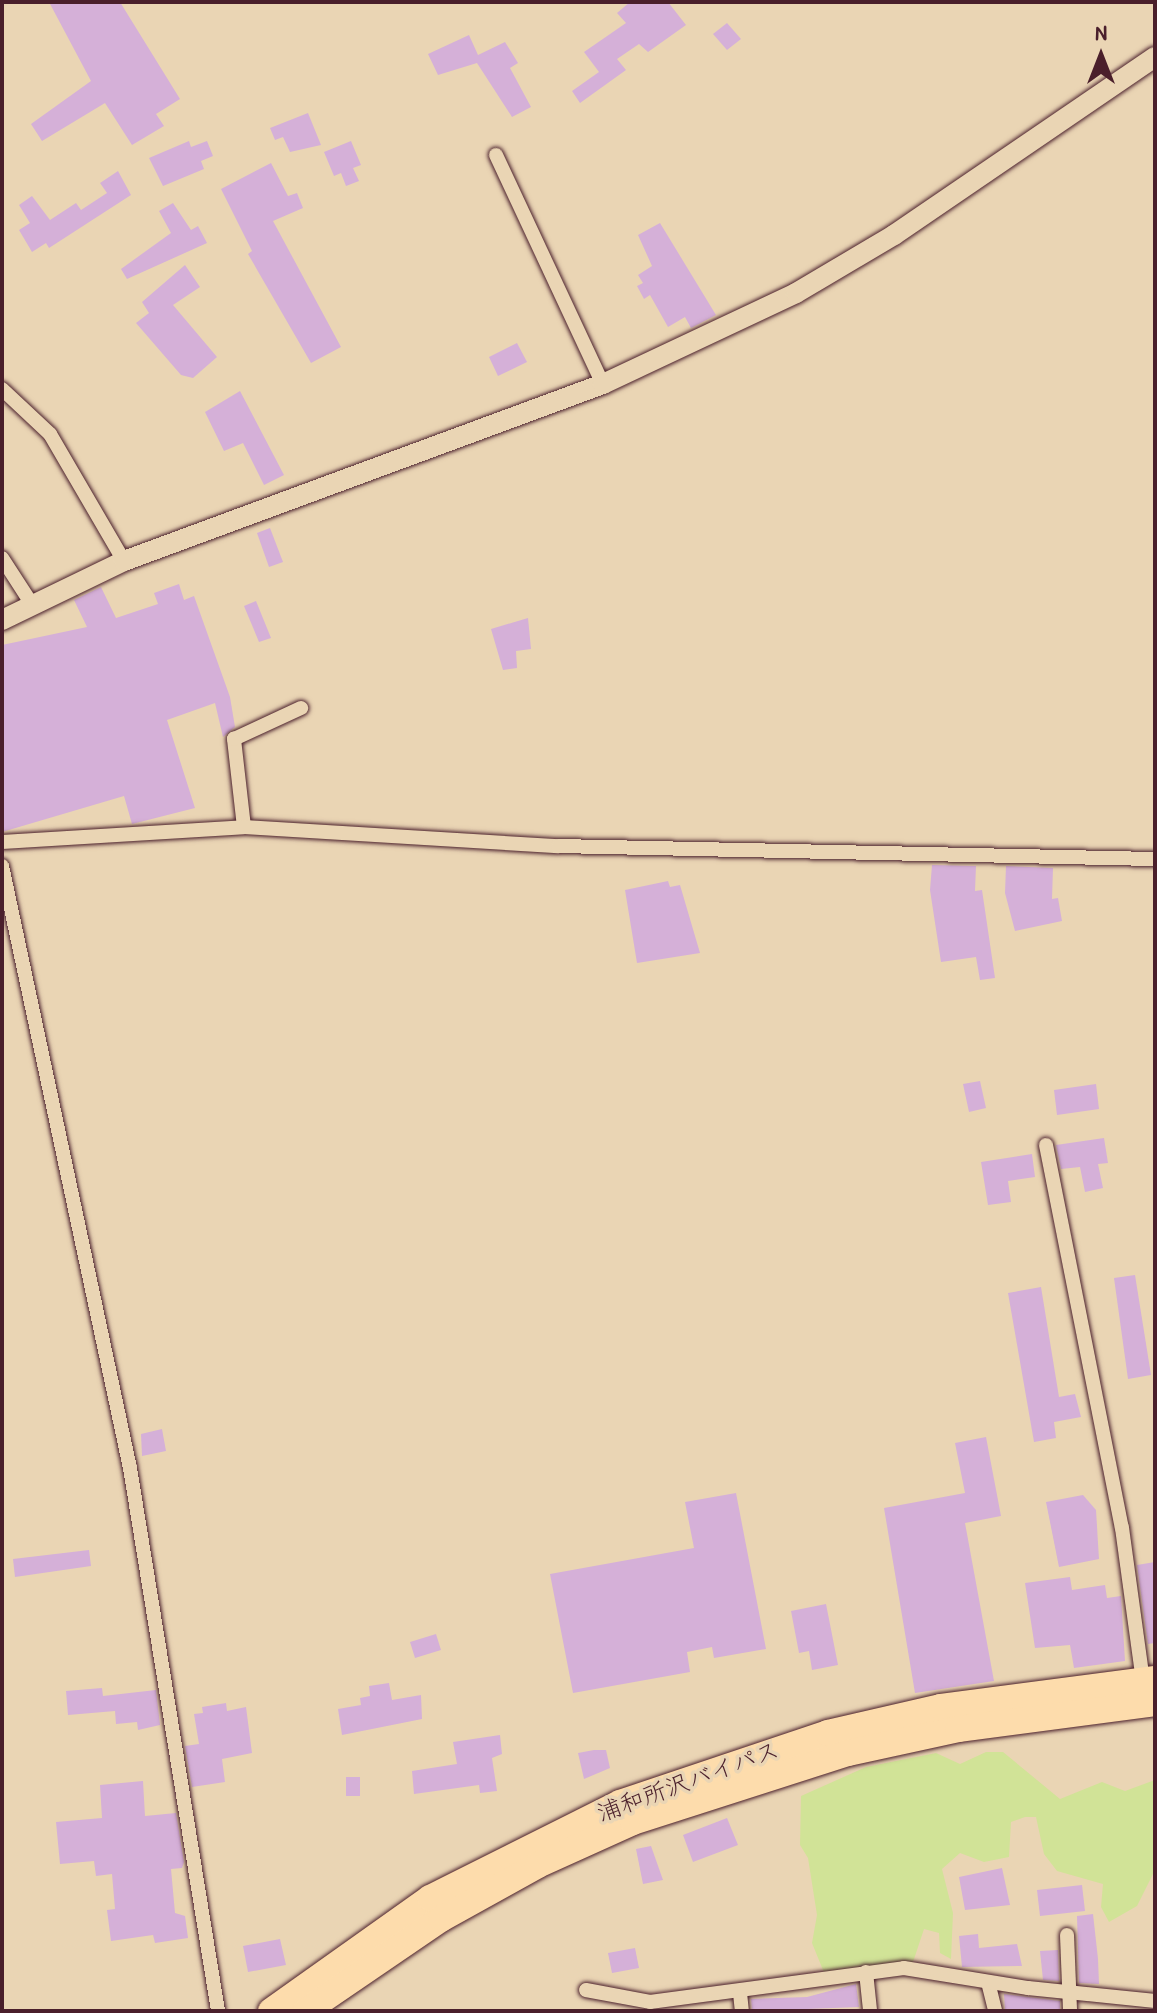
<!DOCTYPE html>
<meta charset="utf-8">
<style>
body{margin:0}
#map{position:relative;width:1157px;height:2013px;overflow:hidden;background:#ead5b4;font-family:"Patrick Hand","Klee One",sans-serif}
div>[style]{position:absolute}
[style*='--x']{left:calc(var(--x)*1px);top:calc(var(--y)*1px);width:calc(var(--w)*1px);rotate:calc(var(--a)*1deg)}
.green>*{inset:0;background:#d1e397}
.building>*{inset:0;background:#d5b0d8}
.roads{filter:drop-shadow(0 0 2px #4a1f2b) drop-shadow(0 0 2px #4a1f2b)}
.street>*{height:14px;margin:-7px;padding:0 7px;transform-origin:7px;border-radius:7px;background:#ead5b4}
.secondary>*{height:20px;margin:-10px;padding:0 10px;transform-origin:10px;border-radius:10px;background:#ead5b4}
.highway>*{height:26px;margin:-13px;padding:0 13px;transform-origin:13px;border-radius:13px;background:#fddcac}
span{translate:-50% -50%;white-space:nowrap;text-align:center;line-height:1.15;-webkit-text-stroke:7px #ead5b4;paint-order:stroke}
.street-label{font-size:24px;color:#4a1f2b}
.frame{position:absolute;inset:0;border:4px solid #4a1f2b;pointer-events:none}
.north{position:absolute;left:1061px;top:16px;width:80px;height:80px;-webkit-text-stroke:6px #ead5b4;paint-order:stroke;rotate:0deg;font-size:22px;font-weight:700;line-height:32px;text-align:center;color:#4a1f2b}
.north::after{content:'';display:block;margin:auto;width:28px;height:36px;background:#4a1f2b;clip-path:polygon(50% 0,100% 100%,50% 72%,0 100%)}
</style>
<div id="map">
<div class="green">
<div style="clip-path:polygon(986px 1752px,1003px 1752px,1060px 1799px,1102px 1782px,1125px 1791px,1155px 1780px,1155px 1870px,1137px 1906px,1109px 1922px,1101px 1907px,1103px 1884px,1057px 1871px,1044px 1854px,1036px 1817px,1025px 1817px,1011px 1822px,1009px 1857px,984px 1862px,960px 1853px,942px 1869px,953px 1913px,951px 1959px,940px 1953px,939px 1933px,924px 1929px,913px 1962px,825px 1975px,812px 1943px,817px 1915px,808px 1858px,800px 1845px,801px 1796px,866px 1767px,936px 1753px,960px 1764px)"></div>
</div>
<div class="building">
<div style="clip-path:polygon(49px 2px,120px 2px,180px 99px,156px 114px,164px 126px,132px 145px,105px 103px,42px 141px,31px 124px,91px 81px)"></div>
<div style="clip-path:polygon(630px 2px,668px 2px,686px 25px,648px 52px,639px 44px,617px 59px,626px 70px,580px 103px,572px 91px,599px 72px,584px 52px,626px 23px,617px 13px)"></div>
<div style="clip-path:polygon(727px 23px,741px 39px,727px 50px,713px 34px)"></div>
<div style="clip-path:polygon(469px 35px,478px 55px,505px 42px,518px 63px,510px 68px,531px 107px,512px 117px,477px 63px,438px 75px,428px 54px)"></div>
<div style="clip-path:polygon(308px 113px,321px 145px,290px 152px,283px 137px,275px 140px,270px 128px)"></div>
<div style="clip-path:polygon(189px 141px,191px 147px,207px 141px,213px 156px,201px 161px,204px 169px,163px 186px,149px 158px)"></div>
<div style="clip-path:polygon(351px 141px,361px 165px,353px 168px,359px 181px,346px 186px,341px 173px,334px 176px,324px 152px)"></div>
<div style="clip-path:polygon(271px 163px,288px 196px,297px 193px,303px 208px,273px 221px,341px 347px,311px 363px,248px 254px,252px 251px,221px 189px)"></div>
<div style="clip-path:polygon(118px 171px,131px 195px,49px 248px,46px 243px,32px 252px,19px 230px,30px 223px,19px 205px,32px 196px,50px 220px,76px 203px,81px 210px,107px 193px,100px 183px)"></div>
<div style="clip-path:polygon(173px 203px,191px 230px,198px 226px,207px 243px,127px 279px,121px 269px,171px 233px,159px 211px)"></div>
<div style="clip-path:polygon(660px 223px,716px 315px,691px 328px,685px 317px,668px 327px,650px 295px,644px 299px,637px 286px,643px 283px,638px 275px,652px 266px,638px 235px)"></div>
<div style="clip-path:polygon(185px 265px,200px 287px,173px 305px,217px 357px,193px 378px,181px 375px,136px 323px,149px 313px,142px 302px)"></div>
<div style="clip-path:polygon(517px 343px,527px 362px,498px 376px,489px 357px)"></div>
<div style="clip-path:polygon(240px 391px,284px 475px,264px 485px,243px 443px,224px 451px,205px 412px)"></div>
<div style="clip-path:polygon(270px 528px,283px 562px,269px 567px,257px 533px)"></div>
<div style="clip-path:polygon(179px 584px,184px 600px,194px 596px,230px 697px,235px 727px,223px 737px,215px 703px,167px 720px,195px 808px,132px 824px,124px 796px,2px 832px,2px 645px,87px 627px,74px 600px,101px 587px,116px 618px,158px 604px,154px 593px)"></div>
<div style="clip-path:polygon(256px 601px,271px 638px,259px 642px,244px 606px)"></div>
<div style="clip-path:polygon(528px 618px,531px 649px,516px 651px,517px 668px,503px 670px,491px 629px)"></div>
<div style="clip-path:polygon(932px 865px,976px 866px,975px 891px,982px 890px,995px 978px,980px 980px,976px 957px,941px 962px,930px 890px)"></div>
<div style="clip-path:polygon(1006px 866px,1053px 868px,1052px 899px,1058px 898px,1062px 921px,1015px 931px,1005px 893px)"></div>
<div style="clip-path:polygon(668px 881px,670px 887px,680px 885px,700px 953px,637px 963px,625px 890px)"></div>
<div style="clip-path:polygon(980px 1081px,986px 1108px,969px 1112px,963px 1084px)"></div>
<div style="clip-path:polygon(1096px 1084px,1099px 1109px,1057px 1115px,1054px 1090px)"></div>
<div style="clip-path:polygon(1104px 1138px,1108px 1163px,1098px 1164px,1103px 1188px,1085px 1192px,1080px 1167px,1061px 1169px,1056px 1145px)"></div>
<div style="clip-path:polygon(1032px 1154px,1035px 1177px,1008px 1181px,1011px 1202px,988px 1205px,981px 1162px)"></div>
<div style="clip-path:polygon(1135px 1275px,1151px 1375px,1128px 1379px,1114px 1278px)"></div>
<div style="clip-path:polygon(1041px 1287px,1059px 1397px,1075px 1394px,1081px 1417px,1054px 1422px,1056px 1438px,1034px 1442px,1008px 1293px)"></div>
<div style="clip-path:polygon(162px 1429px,166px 1451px,142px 1456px,141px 1434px)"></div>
<div style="clip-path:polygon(986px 1437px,1001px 1516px,965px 1523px,994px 1681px,915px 1693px,884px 1508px,965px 1493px,955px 1443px)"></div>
<div style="clip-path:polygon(736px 1493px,766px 1649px,714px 1658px,712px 1647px,687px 1652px,690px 1672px,573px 1693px,550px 1574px,694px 1548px,685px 1502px)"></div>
<div style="clip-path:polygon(1083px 1495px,1096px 1510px,1099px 1559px,1059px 1567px,1046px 1502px)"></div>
<div style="clip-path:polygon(89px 1550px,91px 1566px,15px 1577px,13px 1559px)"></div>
<div style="clip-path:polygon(1155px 1562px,1155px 1643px,1148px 1644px,1137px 1565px)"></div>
<div style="clip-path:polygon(1070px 1577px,1072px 1590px,1105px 1585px,1107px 1598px,1121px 1596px,1125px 1661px,1074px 1668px,1070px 1645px,1035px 1648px,1025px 1583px)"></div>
<div style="clip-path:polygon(826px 1604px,838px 1665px,812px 1670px,809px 1651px,799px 1653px,791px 1611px)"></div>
<div style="clip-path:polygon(436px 1634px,441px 1650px,415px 1658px,410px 1642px)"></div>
<div style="clip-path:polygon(389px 1683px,392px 1700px,421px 1695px,422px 1719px,342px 1735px,338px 1709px,361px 1705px,360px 1698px,370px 1696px,369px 1686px)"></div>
<div style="clip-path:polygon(102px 1688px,103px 1696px,156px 1690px,160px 1725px,138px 1730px,137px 1722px,116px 1724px,115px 1711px,68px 1715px,66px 1691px)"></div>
<div style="clip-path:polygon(226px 1703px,227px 1711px,246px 1707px,252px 1753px,222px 1759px,225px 1782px,192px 1787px,185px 1746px,199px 1744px,194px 1714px,203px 1713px,202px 1707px)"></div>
<div style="clip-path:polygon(500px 1735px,502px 1754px,492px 1758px,497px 1791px,480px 1793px,479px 1785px,414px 1794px,412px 1771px,457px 1764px,453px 1742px)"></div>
<div style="clip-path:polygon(594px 1750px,606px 1750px,610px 1768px,584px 1779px,578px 1753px)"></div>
<div style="clip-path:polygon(346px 1777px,360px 1777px,360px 1796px,346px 1796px)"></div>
<div style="clip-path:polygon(143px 1781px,145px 1816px,176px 1813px,184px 1862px,182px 1868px,171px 1869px,175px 1913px,185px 1916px,188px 1938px,155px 1943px,153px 1935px,111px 1941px,107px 1910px,115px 1909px,112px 1874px,96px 1876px,94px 1861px,60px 1864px,56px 1822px,102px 1818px,100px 1785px)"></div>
<div style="clip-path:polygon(727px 1818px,738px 1845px,693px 1862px,683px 1835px)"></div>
<div style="clip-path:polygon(651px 1846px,663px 1880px,643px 1884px,636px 1849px)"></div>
<div style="clip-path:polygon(1002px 1868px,1010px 1905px,965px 1910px,959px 1877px)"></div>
<div style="clip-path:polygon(1082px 1885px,1085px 1911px,1040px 1916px,1037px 1890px)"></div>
<div style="clip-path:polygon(1093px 1914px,1098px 1959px,1099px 1984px,1079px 1983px,1077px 1916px)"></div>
<div style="clip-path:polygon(978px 1934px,979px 1948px,1017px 1944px,1022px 1966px,962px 1967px,959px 1936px)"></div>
<div style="clip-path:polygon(280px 1939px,286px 1965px,248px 1972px,243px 1946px)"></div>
<div style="clip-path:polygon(635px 1948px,639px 1968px,612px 1973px,608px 1953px)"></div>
<div style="clip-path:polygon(1058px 1950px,1059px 1981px,1043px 1980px,1040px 1951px)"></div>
<div style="clip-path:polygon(856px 1984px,859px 2007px,752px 2011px,751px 1999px,807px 1997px)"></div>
<div style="clip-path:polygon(1004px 1994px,1060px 2001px,1060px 2011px,1005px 2011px)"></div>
</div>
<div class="roads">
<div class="street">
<div style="--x:496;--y:155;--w:253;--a:65"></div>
<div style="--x:2;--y:389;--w:66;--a:43.2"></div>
<div style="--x:50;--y:434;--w:147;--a:59.8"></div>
<div style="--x:2;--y:558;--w:57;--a:57.1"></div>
<div style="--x:244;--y:827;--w:89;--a:-96.5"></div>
<div style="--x:234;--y:739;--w:74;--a:-24.8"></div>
<div style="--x:2;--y:842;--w:242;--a:-3.5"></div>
<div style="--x:244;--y:827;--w:315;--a:3.5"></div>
<div style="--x:558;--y:846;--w:597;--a:1.25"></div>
<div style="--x:2;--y:866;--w:615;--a:78"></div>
<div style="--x:130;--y:1468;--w:550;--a:80.79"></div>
<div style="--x:1046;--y:1145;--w:390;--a:78.8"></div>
<div style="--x:1122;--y:1528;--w:154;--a:82.2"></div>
<div style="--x:1067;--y:1935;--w:76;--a:87.7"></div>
<div style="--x:866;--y:1972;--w:39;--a:84"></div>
<div style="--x:988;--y:1982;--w:30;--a:76"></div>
<div style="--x:586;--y:1990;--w:65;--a:10.6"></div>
<div style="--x:650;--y:2002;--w:256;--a:-7.6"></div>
<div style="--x:904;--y:1968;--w:126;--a:9.2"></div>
<div style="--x:1028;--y:1988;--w:128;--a:5.8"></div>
<div style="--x:740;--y:1993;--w:18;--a:84"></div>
</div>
<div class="secondary">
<div style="--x:2;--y:620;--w:136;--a:-25.8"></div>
<div style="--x:124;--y:561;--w:511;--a:-20.28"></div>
<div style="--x:603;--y:384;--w:213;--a:-25.2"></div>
<div style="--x:796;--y:293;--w:114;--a:-30.6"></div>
<div style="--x:894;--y:235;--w:316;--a:-34.3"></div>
</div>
<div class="highway">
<div style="--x:271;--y:2011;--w:195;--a:-35.4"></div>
<div style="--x:430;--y:1898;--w:212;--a:-26.6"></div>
<div style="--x:620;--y:1803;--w:219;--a:-18.6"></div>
<div style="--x:828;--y:1733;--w:116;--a:-13"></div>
<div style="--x:941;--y:1707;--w:216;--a:-7.5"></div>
<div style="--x:306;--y:2011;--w:163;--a:-34.3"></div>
<div style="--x:441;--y:1919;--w:111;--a:-29.1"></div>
<div style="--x:538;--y:1865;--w:104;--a:-24.4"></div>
<div style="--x:633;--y:1822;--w:226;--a:-17.8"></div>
<div style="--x:848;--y:1753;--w:113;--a:-12.3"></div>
<div style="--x:958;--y:1729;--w:199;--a:-7.5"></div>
</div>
</div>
<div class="street-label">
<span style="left:688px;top:1781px;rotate:-20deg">浦和所沢バイパス</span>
</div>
<div class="frame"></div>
<div class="north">N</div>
</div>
